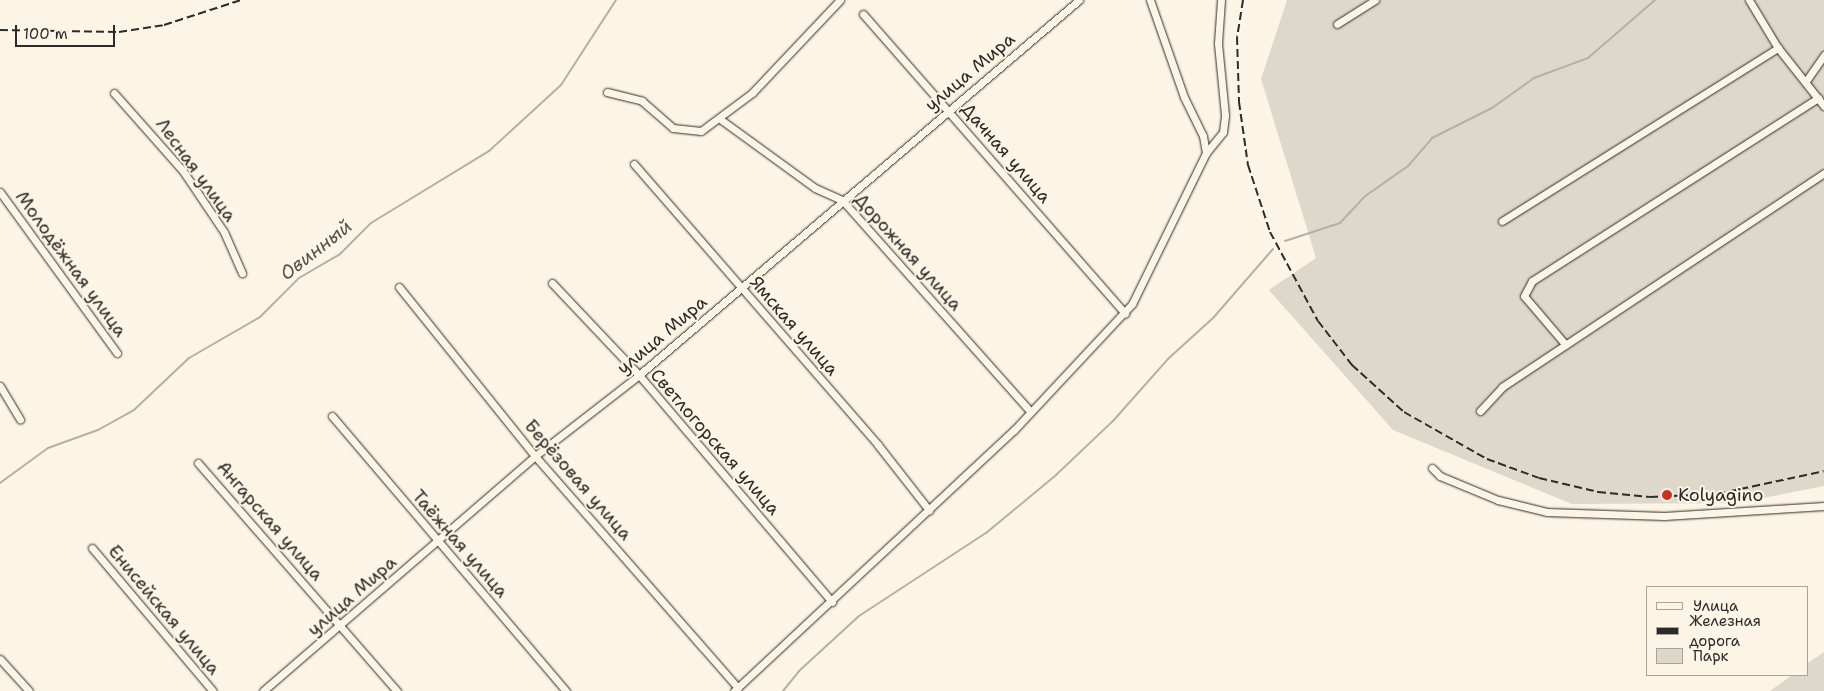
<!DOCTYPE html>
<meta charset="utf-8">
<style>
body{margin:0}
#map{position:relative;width:1824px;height:691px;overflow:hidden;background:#fcf5e5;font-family:"Shantell Sans",sans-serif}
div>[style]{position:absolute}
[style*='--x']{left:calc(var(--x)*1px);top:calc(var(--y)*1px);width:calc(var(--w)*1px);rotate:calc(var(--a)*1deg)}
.green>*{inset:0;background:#ded8ca}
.stream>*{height:2px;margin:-1px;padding:0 1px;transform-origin:1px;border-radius:1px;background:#b4b0a5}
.roads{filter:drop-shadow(0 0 1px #2b2b2b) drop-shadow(0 0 1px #2b2b2b)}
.street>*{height:7px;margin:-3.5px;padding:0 3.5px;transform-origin:3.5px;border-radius:3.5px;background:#fcf5e5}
.rail>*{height:2px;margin-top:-1px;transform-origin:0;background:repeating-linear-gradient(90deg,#2b2b2b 0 8px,transparent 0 12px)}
.dots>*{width:14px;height:14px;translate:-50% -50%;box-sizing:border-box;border:2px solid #fcf5e5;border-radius:50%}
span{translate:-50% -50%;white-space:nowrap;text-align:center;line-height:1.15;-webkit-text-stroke:4px #fcf5e5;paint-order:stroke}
.street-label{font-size:18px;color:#2b2b2b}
.poi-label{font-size:18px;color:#2b2b2b}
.left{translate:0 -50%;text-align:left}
.water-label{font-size:19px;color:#545350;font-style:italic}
.legend{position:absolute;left:1646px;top:586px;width:162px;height:90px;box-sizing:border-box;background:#fcf5e5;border:1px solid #a8a49b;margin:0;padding:6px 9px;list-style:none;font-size:15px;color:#2b2b2b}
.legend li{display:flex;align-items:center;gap:10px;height:25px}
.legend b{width:25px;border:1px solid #a8a49b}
.scale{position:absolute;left:15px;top:25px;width:100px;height:22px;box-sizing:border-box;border:2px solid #2b2b2b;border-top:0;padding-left:6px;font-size:15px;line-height:18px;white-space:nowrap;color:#2b2b2b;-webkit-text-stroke:4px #fcf5e5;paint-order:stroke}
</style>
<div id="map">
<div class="green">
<div style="clip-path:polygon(1287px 0,1824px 0,1824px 486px,1738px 503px,1572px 504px,1393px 430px,1269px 290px,1316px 258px,1261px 79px)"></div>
<div style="clip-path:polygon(1824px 652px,1824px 691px,1770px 691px,1792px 675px,1808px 675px,1808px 663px)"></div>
</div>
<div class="stream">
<div style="--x:1285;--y:241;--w:58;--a:-18.1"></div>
<div style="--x:1340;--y:223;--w:35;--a:-47"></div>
<div style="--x:1364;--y:197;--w:54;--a:-35.2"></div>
<div style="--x:1408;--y:166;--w:37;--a:-49"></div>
<div style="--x:1432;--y:138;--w:67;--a:-26.6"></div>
<div style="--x:1492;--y:108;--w:52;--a:-35.5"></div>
<div style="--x:1534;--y:78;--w:58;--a:-20.3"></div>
<div style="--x:1588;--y:58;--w:89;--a:-40.9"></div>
<div style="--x:0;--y:483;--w:59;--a:-36.1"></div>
<div style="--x:48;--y:448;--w:53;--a:-19.8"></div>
<div style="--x:98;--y:430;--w:41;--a:-29.1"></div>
<div style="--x:134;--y:410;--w:76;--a:-43.4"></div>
<div style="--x:189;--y:358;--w:82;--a:-30"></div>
<div style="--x:260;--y:317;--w:55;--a:-45"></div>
<div style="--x:299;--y:278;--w:48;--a:-30.3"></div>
<div style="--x:340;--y:254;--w:44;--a:-45"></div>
<div style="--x:371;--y:223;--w:138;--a:-31.4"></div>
<div style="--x:489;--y:151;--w:98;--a:-42.5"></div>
<div style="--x:561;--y:85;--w:101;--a:-57.1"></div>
<div style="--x:783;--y:691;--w:26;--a:-51"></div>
<div style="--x:799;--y:671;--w:81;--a:-42.5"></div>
<div style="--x:859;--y:616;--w:152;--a:-33.2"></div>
<div style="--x:986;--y:533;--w:91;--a:-39.6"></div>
<div style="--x:1056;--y:475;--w:79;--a:-43.5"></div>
<div style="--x:1113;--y:421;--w:84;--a:-48.4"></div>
<div style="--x:1169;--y:358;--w:61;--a:-42.3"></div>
<div style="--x:1214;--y:317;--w:90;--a:-49.1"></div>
</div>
<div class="roads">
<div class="street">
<div style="--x:1749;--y:0;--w:56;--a:58.9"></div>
<div style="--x:1778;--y:48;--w:74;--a:51.6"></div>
<div style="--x:863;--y:14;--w:398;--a:48.8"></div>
<div style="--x:1337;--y:24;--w:45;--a:-32.3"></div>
<div style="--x:1806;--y:81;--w:32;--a:-55"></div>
<div style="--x:607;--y:92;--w:36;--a:14"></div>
<div style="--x:642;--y:101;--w:41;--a:41.1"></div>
<div style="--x:673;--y:128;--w:28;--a:6"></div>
<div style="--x:701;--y:131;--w:64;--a:-36.7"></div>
<div style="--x:752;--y:93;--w:128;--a:-46.6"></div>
<div style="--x:114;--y:93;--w:104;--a:48.5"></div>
<div style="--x:183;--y:171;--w:73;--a:56.1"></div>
<div style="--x:224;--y:232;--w:45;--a:66.3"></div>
<div style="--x:720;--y:119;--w:117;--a:36"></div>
<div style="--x:815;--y:188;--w:30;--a:24"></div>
<div style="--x:842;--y:200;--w:283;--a:48.3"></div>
<div style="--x:1206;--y:153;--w:27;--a:-51"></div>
<div style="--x:1223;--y:132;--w:17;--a:-83"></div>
<div style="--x:1225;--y:115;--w:72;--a:-95.6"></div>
<div style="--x:1218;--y:43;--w:43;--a:-86"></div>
<div style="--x:634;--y:164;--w:372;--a:49"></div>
<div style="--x:878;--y:445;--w:83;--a:51.9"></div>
<div style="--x:0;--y:192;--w:199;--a:54"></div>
<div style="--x:1502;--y:221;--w:326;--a:-32.1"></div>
<div style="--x:552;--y:283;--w:127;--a:46.6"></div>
<div style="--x:639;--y:375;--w:298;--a:49.6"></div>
<div style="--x:399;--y:287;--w:217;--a:51.2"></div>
<div style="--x:535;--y:456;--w:308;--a:48.8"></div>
<div style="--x:1565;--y:344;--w:63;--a:-130.5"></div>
<div style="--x:1524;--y:296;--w:17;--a:-62"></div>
<div style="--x:1532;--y:281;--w:340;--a:-32.6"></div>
<div style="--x:0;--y:386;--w:39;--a:59"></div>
<div style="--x:1480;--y:411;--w:33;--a:-47"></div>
<div style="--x:1502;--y:387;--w:387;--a:-33.6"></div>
<div style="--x:332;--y:416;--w:361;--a:49.6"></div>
<div style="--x:198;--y:463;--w:303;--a:48.9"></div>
<div style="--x:1432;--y:468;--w:11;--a:45"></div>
<div style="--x:1440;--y:476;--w:63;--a:22.5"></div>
<div style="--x:1498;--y:500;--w:50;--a:13.8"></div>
<div style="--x:1547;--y:512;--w:117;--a:2"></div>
<div style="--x:1664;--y:516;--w:160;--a:-3.6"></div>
<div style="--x:92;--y:548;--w:187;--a:49.8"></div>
<div style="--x:0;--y:659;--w:43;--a:47.8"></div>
<div style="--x:263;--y:691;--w:359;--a:-40.8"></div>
<div style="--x:535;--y:456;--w:132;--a:-37.9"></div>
<div style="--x:639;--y:375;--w:578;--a:-40.44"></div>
<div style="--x:734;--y:691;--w:383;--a:-43"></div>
<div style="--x:1014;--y:430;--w:173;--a:-46.9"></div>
<div style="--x:1132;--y:304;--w:168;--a:-63.9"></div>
<div style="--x:1206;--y:153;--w:17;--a:-100"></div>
<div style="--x:1203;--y:136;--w:43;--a:-116"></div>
<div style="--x:1184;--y:97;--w:103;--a:-109.3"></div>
</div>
</div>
<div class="rail">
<div style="--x:1243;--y:0;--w:37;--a:99"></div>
<div style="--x:1237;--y:37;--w:65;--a:88.2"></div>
<div style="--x:1239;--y:102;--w:64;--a:81.9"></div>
<div style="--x:1248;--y:165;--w:71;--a:71.8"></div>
<div style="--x:1270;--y:232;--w:101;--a:61.7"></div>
<div style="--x:1318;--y:321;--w:56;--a:52.3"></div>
<div style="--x:1352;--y:365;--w:70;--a:42.1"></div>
<div style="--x:1404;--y:412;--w:95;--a:29.5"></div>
<div style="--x:1487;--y:459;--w:55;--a:20.1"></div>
<div style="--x:1539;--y:478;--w:61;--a:13.3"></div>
<div style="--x:1598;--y:492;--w:52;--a:5.5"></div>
<div style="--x:1650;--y:497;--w:67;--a:-2.6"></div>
<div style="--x:1717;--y:494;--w:109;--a:-12.1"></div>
<div style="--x:0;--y:30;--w:119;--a:1"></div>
<div style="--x:119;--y:32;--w:46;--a:-8.8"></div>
<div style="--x:164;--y:25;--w:81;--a:-18"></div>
</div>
<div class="dots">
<div style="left:1667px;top:495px;background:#c8321e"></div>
</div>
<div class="street-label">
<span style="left:970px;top:72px;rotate:-40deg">улица Мира</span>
<span style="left:1006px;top:153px;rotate:49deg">Дачная улица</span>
<span style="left:196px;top:170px;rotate:54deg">Лесная улица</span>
<span style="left:908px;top:252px;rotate:48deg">Дорожная улица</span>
<span style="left:71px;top:264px;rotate:54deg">Молодёжная улица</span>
<span style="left:794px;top:326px;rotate:49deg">Ямская улица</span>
<span style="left:662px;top:335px;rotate:-40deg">улица Мира</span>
<span style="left:715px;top:442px;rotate:49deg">Светлогорская улица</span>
<span style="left:578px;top:480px;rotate:49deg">Берёзовая улица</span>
<span style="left:270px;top:521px;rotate:49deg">Ангарская улица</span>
<span style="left:460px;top:544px;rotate:49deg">Таёжная улица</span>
<span style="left:352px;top:596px;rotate:-41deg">улица Мира</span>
<span style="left:164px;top:610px;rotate:50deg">Енисейская улица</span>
</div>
<div class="poi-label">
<span class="left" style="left:1678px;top:495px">Kolyagino</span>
</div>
<div class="water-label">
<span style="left:316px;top:250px;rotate:-38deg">Овинный</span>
</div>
<ul class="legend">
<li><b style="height:6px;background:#fcf5e5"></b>Улица</li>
<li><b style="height:6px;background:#2b2b2b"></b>Железная дорога</li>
<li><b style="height:14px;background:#ded8ca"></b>Парк</li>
</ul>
<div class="scale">100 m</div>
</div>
